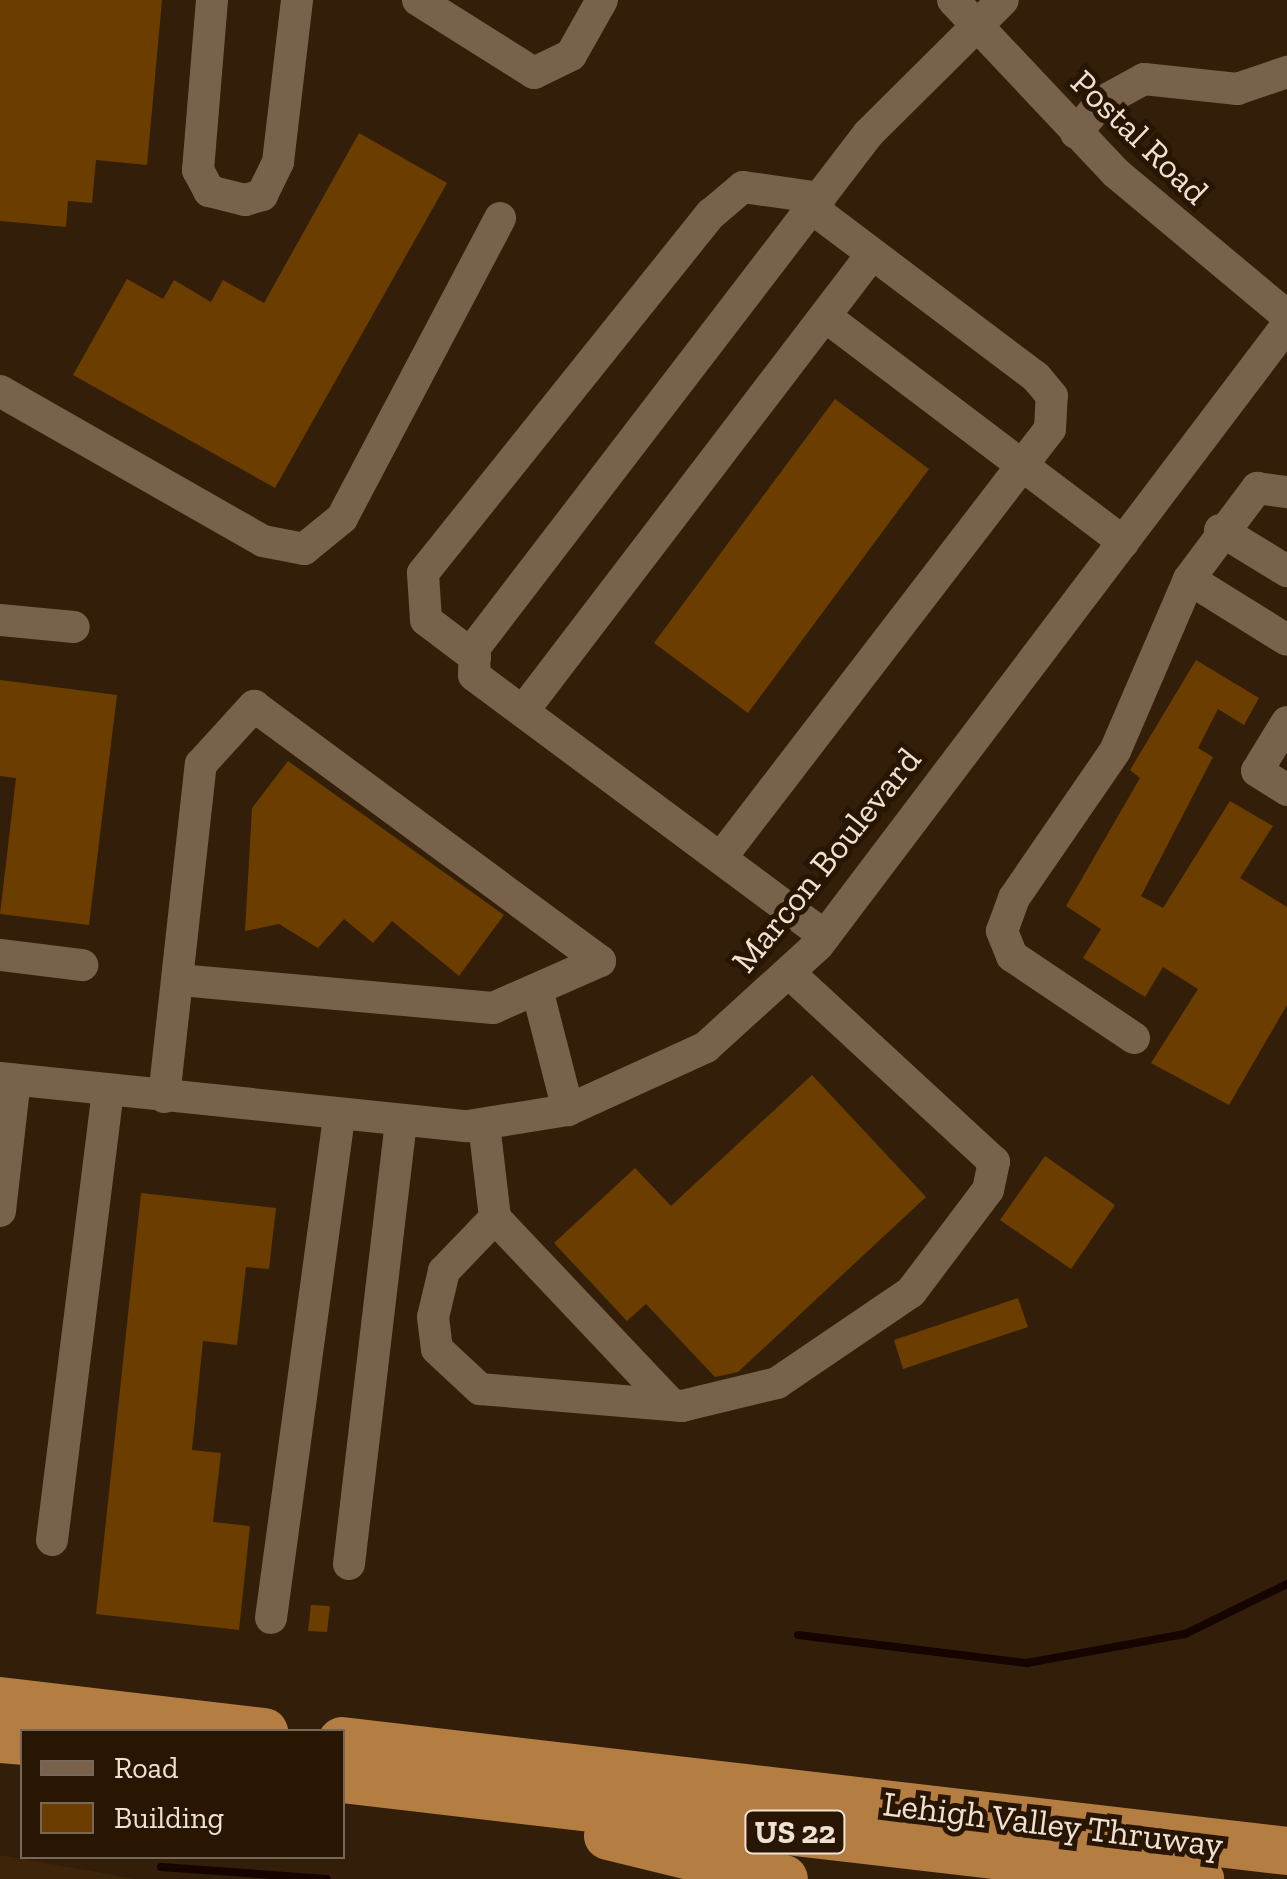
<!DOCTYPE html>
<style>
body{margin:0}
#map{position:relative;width:1287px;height:1879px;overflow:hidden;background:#321e09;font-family:"Zilla Slab",serif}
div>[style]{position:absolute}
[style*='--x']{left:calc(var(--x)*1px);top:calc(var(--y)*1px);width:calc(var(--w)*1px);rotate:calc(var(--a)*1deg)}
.built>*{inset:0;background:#3e250a}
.stream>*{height:8px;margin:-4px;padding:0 4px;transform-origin:4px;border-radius:4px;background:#150400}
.building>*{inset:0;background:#6b3e00}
.minor>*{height:32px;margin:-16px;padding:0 16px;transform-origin:16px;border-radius:16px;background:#79624b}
.highway>*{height:48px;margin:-24px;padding:0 24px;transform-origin:24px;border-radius:24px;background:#b47d41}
span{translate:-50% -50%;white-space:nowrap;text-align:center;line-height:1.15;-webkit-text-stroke:10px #281502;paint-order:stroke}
.shield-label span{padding:2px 8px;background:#281502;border:2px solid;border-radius:8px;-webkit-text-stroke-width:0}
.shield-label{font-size:32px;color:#efe2d5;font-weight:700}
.street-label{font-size:35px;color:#efe2d5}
.legend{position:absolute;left:20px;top:1729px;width:325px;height:130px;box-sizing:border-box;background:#281502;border:2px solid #786756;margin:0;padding:12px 18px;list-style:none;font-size:30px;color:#efe2d5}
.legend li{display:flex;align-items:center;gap:20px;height:50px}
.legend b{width:50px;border:2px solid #786756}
</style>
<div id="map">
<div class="built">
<div style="clip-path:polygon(0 1855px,97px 1872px,134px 1879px,0 1879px)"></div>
</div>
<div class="stream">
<div style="--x:798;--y:1635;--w:231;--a:7"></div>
<div style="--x:1027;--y:1663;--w:161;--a:-10.4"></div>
<div style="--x:1185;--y:1634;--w:114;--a:-26.1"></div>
<div style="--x:161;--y:1867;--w:166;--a:4.1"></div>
</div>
<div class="building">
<div style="clip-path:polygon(0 0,162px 0,147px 165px,96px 160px,92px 203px,68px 201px,66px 227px,0 221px)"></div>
<div style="clip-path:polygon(359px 133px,447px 183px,275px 488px,73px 375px,127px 279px,163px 299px,174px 280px,211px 302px,223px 280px,264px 303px)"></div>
<div style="clip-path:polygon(835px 399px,929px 469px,748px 713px,654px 643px)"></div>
<div style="clip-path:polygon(1196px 660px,1259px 698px,1244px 725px,1218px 709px,1198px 748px,1213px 757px,1141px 896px,1163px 908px,1230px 801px,1273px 826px,1240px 878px,1287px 907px,1287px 1005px,1229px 1105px,1151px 1063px,1198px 989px,1163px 967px,1145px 997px,1083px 958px,1101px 929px,1066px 906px,1140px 778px,1130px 770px)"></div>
<div style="clip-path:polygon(0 680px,117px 695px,89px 925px,0 914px,16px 778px,0 776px)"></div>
<div style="clip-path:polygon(288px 761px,504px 915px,459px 976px,392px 921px,373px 943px,344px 919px,318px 948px,279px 924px,245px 931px,252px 808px)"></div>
<div style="clip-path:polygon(812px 1075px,926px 1197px,738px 1372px,715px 1377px,646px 1304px,627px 1321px,554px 1243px,635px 1168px,671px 1206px)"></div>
<div style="clip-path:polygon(1045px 1156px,1115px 1205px,1071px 1269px,1000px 1220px)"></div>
<div style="clip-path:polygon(141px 1193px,276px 1208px,269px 1269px,246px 1267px,237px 1345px,203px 1341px,192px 1450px,221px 1453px,213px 1522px,250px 1526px,239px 1630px,96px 1614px)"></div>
<div style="clip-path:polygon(1018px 1298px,1028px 1327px,903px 1369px,894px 1340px)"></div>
<div style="clip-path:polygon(311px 1605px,330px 1606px,327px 1632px,308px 1631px)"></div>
</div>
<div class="minor">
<div style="--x:212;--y:0;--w:171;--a:94.7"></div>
<div style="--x:198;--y:170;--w:24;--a:62"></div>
<div style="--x:209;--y:191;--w:37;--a:14"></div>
<div style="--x:245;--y:200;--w:18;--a:-16"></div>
<div style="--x:262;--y:195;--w:37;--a:-64"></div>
<div style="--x:278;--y:162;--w:163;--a:-83.3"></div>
<div style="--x:418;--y:0;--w:137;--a:32.2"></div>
<div style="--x:534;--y:73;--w:41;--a:-25.9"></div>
<div style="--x:571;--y:55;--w:63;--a:-60.6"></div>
<div style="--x:953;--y:0;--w:238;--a:46.7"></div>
<div style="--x:1116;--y:173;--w:223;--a:39.9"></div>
<div style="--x:1076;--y:133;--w:38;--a:-51"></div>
<div style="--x:1100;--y:103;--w:50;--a:-28.6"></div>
<div style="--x:1144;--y:79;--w:94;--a:6.1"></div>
<div style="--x:1237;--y:89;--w:53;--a:-18.8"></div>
<div style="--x:826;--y:317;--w:373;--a:37.1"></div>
<div style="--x:0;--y:391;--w:303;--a:29.7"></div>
<div style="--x:263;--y:541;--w:42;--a:11"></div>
<div style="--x:304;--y:549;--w:49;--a:-39.2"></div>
<div style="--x:342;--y:518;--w:339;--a:-62.2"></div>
<div style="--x:1220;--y:530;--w:79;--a:31.5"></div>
<div style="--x:1189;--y:579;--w:114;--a:-53.2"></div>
<div style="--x:1257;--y:488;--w:30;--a:8"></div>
<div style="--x:0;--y:620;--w:74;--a:5.4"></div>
<div style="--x:475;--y:657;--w:61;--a:-142.9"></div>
<div style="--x:426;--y:620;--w:47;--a:-93.7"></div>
<div style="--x:423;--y:573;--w:460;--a:-51.3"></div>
<div style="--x:711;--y:214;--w:42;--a:-40.2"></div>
<div style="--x:743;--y:187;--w:78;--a:8.1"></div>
<div style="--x:523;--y:711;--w:575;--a:-52.63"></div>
<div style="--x:1287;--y:722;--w:57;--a:121.5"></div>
<div style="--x:1257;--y:771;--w:36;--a:32"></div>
<div style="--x:723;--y:855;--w:537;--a:-52.49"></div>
<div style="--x:1050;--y:429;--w:33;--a:-87"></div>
<div style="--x:1052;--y:396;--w:25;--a:-130"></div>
<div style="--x:1036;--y:377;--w:281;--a:-143"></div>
<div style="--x:825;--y:936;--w:437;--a:-143.4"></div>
<div style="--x:474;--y:675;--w:28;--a:-88"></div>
<div style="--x:475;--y:647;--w:646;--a:-52.54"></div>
<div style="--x:868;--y:134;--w:190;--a:-44.8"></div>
<div style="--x:0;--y:955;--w:83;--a:7"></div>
<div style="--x:538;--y:993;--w:121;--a:75.6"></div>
<div style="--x:1134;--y:1038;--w:147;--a:-146.1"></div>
<div style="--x:1012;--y:956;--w:27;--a:-112"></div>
<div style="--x:1002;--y:931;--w:35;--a:-70"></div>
<div style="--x:1014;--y:898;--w:178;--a:-55.5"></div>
<div style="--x:1115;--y:751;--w:187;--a:-66.7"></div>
<div style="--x:1189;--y:579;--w:115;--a:31.9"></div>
<div style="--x:0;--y:1078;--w:470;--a:5.9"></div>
<div style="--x:468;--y:1126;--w:101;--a:-9.1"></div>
<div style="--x:568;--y:1110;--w:152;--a:-24.5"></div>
<div style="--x:706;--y:1047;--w:151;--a:-42.3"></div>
<div style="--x:818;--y:945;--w:777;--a:-52.89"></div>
<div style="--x:164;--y:1097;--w:335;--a:-83.7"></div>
<div style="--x:201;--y:764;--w:79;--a:-47.6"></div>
<div style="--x:254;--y:706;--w:430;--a:36.4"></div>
<div style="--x:600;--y:961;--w:117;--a:156.3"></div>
<div style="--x:493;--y:1008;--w:316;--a:-174.9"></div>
<div style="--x:484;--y:1124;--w:95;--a:83.3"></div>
<div style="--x:495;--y:1218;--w:74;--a:133.9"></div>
<div style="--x:444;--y:1271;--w:47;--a:103.4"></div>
<div style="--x:433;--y:1317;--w:32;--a:83"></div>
<div style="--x:437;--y:1349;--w:59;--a:42.9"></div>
<div style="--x:480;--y:1389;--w:203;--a:4.8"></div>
<div style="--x:682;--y:1406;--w:98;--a:-13.6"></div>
<div style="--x:777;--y:1383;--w:162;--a:-34.2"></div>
<div style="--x:911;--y:1292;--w:128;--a:-53"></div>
<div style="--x:988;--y:1190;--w:29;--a:-78"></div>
<div style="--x:994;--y:1162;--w:276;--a:-137.3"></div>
<div style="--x:0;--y:1211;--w:132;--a:-83.5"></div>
<div style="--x:495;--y:1218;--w:257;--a:46.6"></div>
<div style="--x:52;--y:1540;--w:452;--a:-82.9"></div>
<div style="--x:349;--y:1564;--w:443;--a:-83.3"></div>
<div style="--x:271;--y:1618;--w:506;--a:-82.27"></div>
</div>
<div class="highway">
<div style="--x:0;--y:1701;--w:266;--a:6.7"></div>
<div style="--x:0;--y:1739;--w:22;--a:5"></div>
<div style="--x:342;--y:1741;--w:951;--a:6.64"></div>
<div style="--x:342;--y:1779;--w:864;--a:6.65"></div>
<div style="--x:608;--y:1836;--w:181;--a:13.7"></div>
</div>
<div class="shield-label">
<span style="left:795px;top:1832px">US 22</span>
</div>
<div class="street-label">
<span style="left:1140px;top:137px;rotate:44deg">Postal Road</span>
<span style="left:826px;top:860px;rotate:-51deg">Marcon Boulevard</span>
<span style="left:1053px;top:1824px;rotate:7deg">Lehigh Valley Thruway</span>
</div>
<ul class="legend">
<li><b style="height:12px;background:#79624b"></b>Road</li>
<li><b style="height:28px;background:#6b3e00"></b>Building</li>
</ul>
</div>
